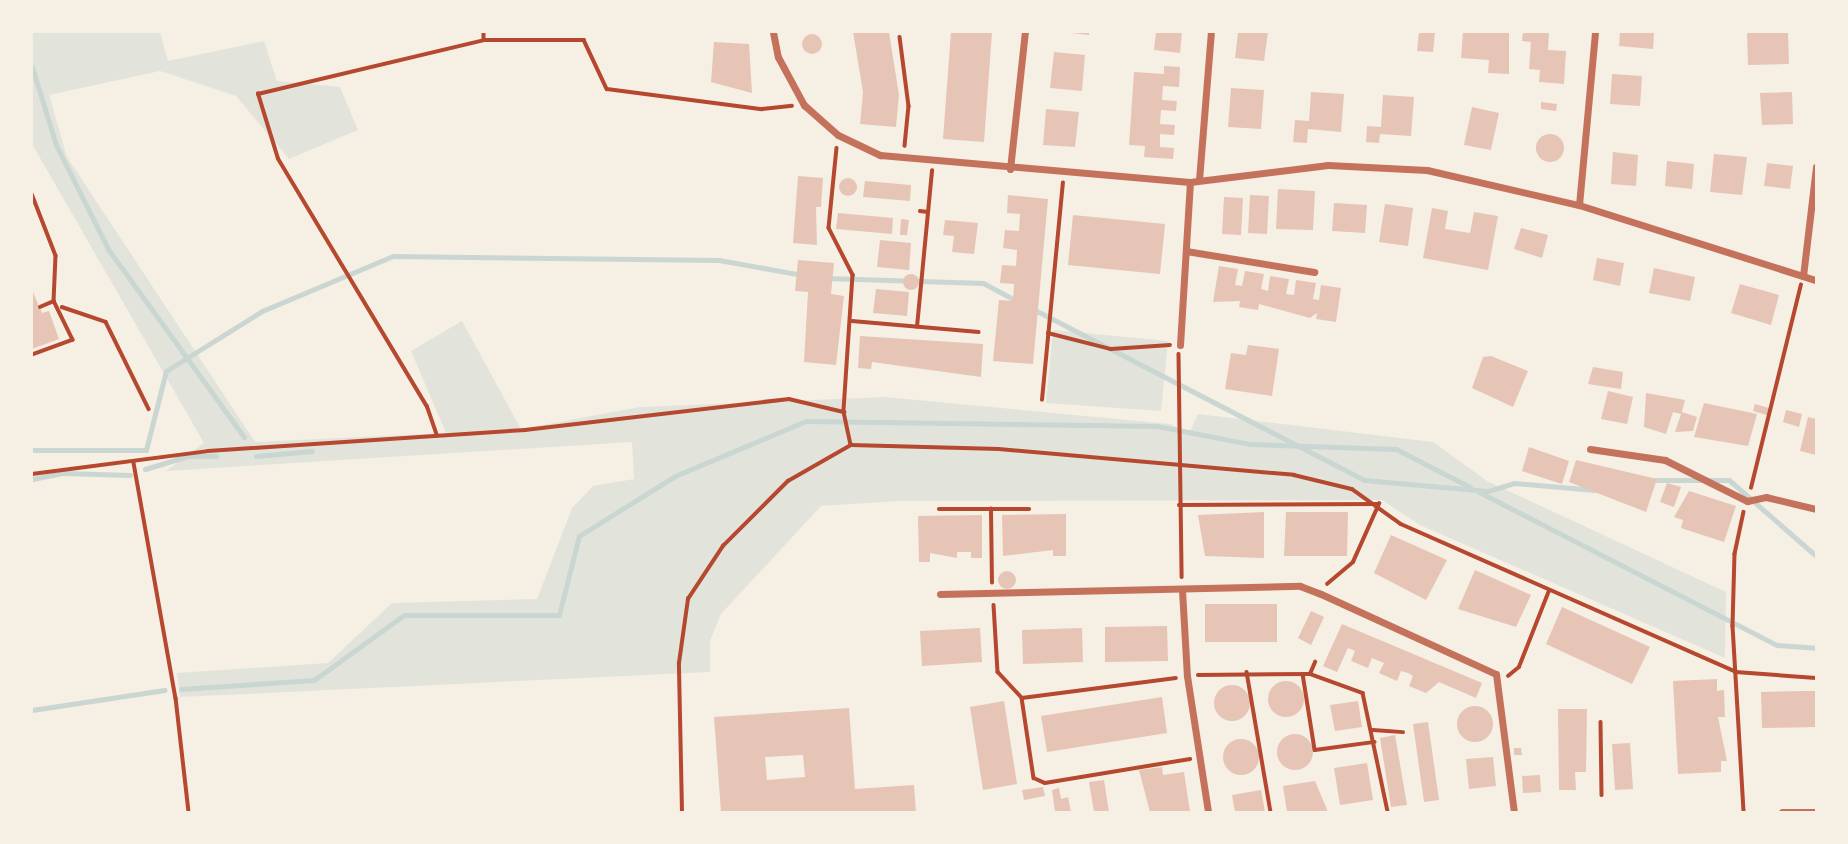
<!DOCTYPE html>
<style>
body{margin:0}
#map{position:relative;width:1848px;height:844px;overflow:hidden;background:#f6efe4;font-family:"PT Sans Narrow",sans-serif}
div>[style]{position:absolute}
[style*='--x']{left:calc(var(--x)*1px);top:calc(var(--y)*1px);width:calc(var(--w)*1px);rotate:calc(var(--a)*1deg)}
.green>*{inset:0;background:#e2e4dc}
.stream>*{height:5px;margin:-2.5px;padding:0 2.5px;transform-origin:2.5px;border-radius:2.5px;background:#c9d6d2}
.building>*{inset:0;background:#e6c5b7}
.round{border-radius:50%}
.path>*{height:3.5px;margin:-1.75px;padding:0 1.75px;transform-origin:1.75px;border-radius:1.75px;background:#b5482f}
.minor>*{height:7px;margin:-3.5px;padding:0 3.5px;transform-origin:3.5px;border-radius:3.5px;background:#c5725c}
span{translate:-50% -50%;white-space:nowrap;text-align:center;line-height:1.15;-webkit-text-stroke:7px #f6efe4;paint-order:stroke}
.frame{position:absolute;inset:0;border:33px solid #f6efe4;pointer-events:none}
</style>
<div id="map">
<div class="green">
<div style="clip-path:polygon(32px 32px,160px 32px,168px 61px,264px 41px,277px 81px,340px 87px,358px 130px,289px 159px,236px 96px,160px 71px,49px 95px,67px 157px,255px 442px,446px 433px,411px 351px,462px 321px,521px 429px,640px 407px,885px 397px,1170px 424px,1190px 432px,1198px 414px,1433px 442px,1487px 481px,1726px 592px,1725px 658px,1420px 525px,1382px 500px,898px 501px,821px 506px,721px 614px,710px 641px,710px 672px,180px 697px,177px 673px,328px 663px,392px 603px,537px 599px,572px 508px,593px 486px,634px 479px,632px 442px,166px 471px,204px 443px,32px 144px)"></div>
<div style="clip-path:polygon(1053px 330px,1168px 341px,1161px 411px,1046px 403px)"></div>
</div>
<div class="stream">
<div style="--x:32;--y:67;--w:82;--a:72.9"></div>
<div style="--x:56;--y:145;--w:116;--a:63.4"></div>
<div style="--x:108;--y:249;--w:232;--a:54.1"></div>
<div style="--x:826;--y:278;--w:157;--a:1.8"></div>
<div style="--x:983;--y:283;--w:40;--a:28"></div>
<div style="--x:1033;--y:309;--w:373;--a:27.3"></div>
<div style="--x:1364;--y:480;--w:124;--a:5.1"></div>
<div style="--x:1488;--y:491;--w:27;--a:-17"></div>
<div style="--x:1514;--y:483;--w:81;--a:4.9"></div>
<div style="--x:32;--y:450;--w:114;--a:0"></div>
<div style="--x:146;--y:450;--w:81;--a:-75.8"></div>
<div style="--x:166;--y:371;--w:113;--a:-32"></div>
<div style="--x:262;--y:311;--w:142;--a:-22.8"></div>
<div style="--x:393;--y:256;--w:326;--a:0.7"></div>
<div style="--x:719;--y:260;--w:84;--a:10.2"></div>
<div style="--x:256;--y:456;--w:56;--a:-5.1"></div>
<div style="--x:145;--y:469;--w:45;--a:-16.8"></div>
<div style="--x:188;--y:456;--w:28;--a:0"></div>
<div style="--x:32;--y:479;--w:32;--a:-11"></div>
<div style="--x:63;--y:473;--w:67;--a:1.7"></div>
<div style="--x:1653;--y:480;--w:76;--a:0"></div>
<div style="--x:1729;--y:480;--w:116;--a:41.1"></div>
<div style="--x:1479;--y:492;--w:335;--a:27.2"></div>
<div style="--x:1777;--y:645;--w:39;--a:4"></div>
<div style="--x:181;--y:689;--w:133;--a:-3.9"></div>
<div style="--x:314;--y:680;--w:111;--a:-35.8"></div>
<div style="--x:404;--y:615;--w:155;--a:0"></div>
<div style="--x:559;--y:615;--w:81;--a:-75.8"></div>
<div style="--x:579;--y:536;--w:113;--a:-32"></div>
<div style="--x:675;--y:476;--w:142;--a:-22.8"></div>
<div style="--x:806;--y:421;--w:351;--a:0.8"></div>
<div style="--x:1157;--y:426;--w:95;--a:11"></div>
<div style="--x:1250;--y:444;--w:146;--a:2"></div>
<div style="--x:1396;--y:449;--w:83;--a:27.2"></div>
<div style="--x:32;--y:710;--w:134;--a:-8.6"></div>
</div>
<div class="building">
<div style="clip-path:polygon(853px 32px,889px 32px,899px 95px,896px 127px,860px 124px,863px 92px)"></div>
<div style="clip-path:polygon(951px 32px,992px 32px,984px 142px,943px 139px)"></div>
<div style="clip-path:polygon(1071px 32px,1089px 32px,1089px 35px,1071px 33px)"></div>
<div style="clip-path:polygon(1156px 32px,1182px 32px,1180px 53px,1154px 50px)"></div>
<div style="clip-path:polygon(1238px 32px,1268px 32px,1264px 61px,1235px 58px)"></div>
<div style="clip-path:polygon(1419px 32px,1435px 32px,1433px 52px,1417px 51px)"></div>
<div style="clip-path:polygon(1463px 32px,1509px 32px,1509px 74px,1488px 73px,1489px 60px,1461px 58px)"></div>
<div style="clip-path:polygon(1523px 32px,1549px 32px,1548px 50px,1566px 51px,1564px 84px,1539px 82px,1540px 70px,1529px 69px,1531px 42px,1522px 41px)"></div>
<div style="clip-path:polygon(1620px 32px,1654px 32px,1653px 49px,1619px 46px)"></div>
<div style="clip-path:polygon(1747px 32px,1788px 32px,1789px 64px,1748px 65px)"></div>
<div class="round" style="left:802px;top:34px;width:20px;height:20px"></div>
<div style="clip-path:polygon(714px 42px,749px 44px,752px 93px,711px 82px)"></div>
<div style="clip-path:polygon(1054px 52px,1085px 55px,1082px 91px,1050px 88px)"></div>
<div style="clip-path:polygon(1164px 66px,1180px 67px,1179px 87px,1163px 86px,1162px 100px,1177px 101px,1176px 111px,1161px 110px,1160px 124px,1175px 125px,1174px 135px,1160px 134px,1160px 147px,1174px 148px,1173px 159px,1144px 157px,1145px 146px,1129px 145px,1134px 72px,1164px 74px)"></div>
<div style="clip-path:polygon(1612px 74px,1642px 76px,1640px 106px,1610px 104px)"></div>
<div style="clip-path:polygon(1231px 88px,1264px 90px,1261px 129px,1228px 127px)"></div>
<div style="clip-path:polygon(1311px 92px,1344px 94px,1341px 132px,1308px 129px,1307px 143px,1293px 142px,1295px 120px,1309px 121px)"></div>
<div style="clip-path:polygon(1792px 92px,1793px 124px,1762px 125px,1760px 93px)"></div>
<div style="clip-path:polygon(1383px 95px,1414px 97px,1411px 136px,1380px 134px,1379px 143px,1366px 142px,1367px 126px,1381px 127px)"></div>
<div style="clip-path:polygon(1541px 102px,1557px 104px,1556px 111px,1541px 109px)"></div>
<div style="clip-path:polygon(1472px 107px,1499px 113px,1491px 150px,1464px 145px)"></div>
<div style="clip-path:polygon(1046px 109px,1079px 112px,1075px 147px,1043px 145px)"></div>
<div class="round" style="left:1536px;top:134px;width:28px;height:28px"></div>
<div style="clip-path:polygon(1613px 152px,1638px 155px,1636px 186px,1611px 184px)"></div>
<div style="clip-path:polygon(1714px 154px,1747px 157px,1742px 195px,1710px 192px)"></div>
<div style="clip-path:polygon(1667px 161px,1694px 164px,1692px 189px,1665px 186px)"></div>
<div style="clip-path:polygon(1767px 163px,1793px 166px,1790px 189px,1764px 186px)"></div>
<div style="clip-path:polygon(798px 176px,823px 178px,821px 207px,816px 207px,817px 245px,793px 243px)"></div>
<div class="round" style="left:839px;top:178px;width:18px;height:18px"></div>
<div style="clip-path:polygon(865px 181px,911px 185px,910px 201px,863px 197px)"></div>
<div style="clip-path:polygon(1278px 189px,1315px 191px,1313px 230px,1276px 229px)"></div>
<div style="clip-path:polygon(1008px 195px,1048px 199px,1033px 364px,993px 361px,999px 300px,1013px 301px,1014px 284px,1000px 283px,1002px 265px,1016px 266px,1017px 250px,1003px 248px,1005px 230px,1019px 231px,1020px 214px,1007px 213px)"></div>
<div style="clip-path:polygon(1250px 195px,1269px 196px,1267px 234px,1248px 233px)"></div>
<div style="clip-path:polygon(1224px 197px,1243px 198px,1241px 235px,1222px 234px)"></div>
<div style="clip-path:polygon(1334px 203px,1367px 205px,1365px 233px,1332px 231px)"></div>
<div style="clip-path:polygon(1385px 204px,1413px 208px,1408px 246px,1379px 242px)"></div>
<div style="clip-path:polygon(1432px 208px,1448px 211px,1445px 229px,1470px 233px,1474px 212px,1498px 216px,1488px 270px,1423px 258px)"></div>
<div style="clip-path:polygon(838px 213px,893px 218px,892px 234px,836px 229px)"></div>
<div style="clip-path:polygon(1073px 215px,1165px 224px,1160px 274px,1068px 265px)"></div>
<div style="clip-path:polygon(901px 219px,909px 220px,907px 235px,900px 235px)"></div>
<div style="clip-path:polygon(945px 220px,978px 223px,974px 254px,952px 252px,954px 236px,943px 235px)"></div>
<div style="clip-path:polygon(1521px 228px,1548px 235px,1542px 258px,1514px 249px)"></div>
<div style="clip-path:polygon(880px 240px,911px 243px,909px 270px,877px 267px)"></div>
<div style="clip-path:polygon(1597px 258px,1624px 263px,1620px 286px,1593px 280px)"></div>
<div style="clip-path:polygon(798px 260px,834px 263px,831px 294px,844px 296px,836px 365px,804px 362px,808px 292px,795px 291px)"></div>
<div style="clip-path:polygon(1219px 266px,1238px 269px,1235px 285px,1242px 286px,1245px 271px,1264px 274px,1261px 289px,1268px 291px,1270px 276px,1289px 279px,1286px 294px,1294px 295px,1296px 280px,1316px 283px,1313px 299px,1319px 300px,1321px 285px,1341px 288px,1336px 322px,1316px 319px,1317px 313px,1310px 318px,1259px 304px,1258px 310px,1239px 307px,1240px 301px,1213px 302px)"></div>
<div style="clip-path:polygon(1654px 268px,1695px 277px,1690px 301px,1649px 293px)"></div>
<div class="round" style="left:903px;top:274px;width:16px;height:16px"></div>
<div style="clip-path:polygon(1740px 284px,1779px 295px,1771px 325px,1731px 313px)"></div>
<div style="clip-path:polygon(876px 289px,909px 292px,907px 316px,873px 313px)"></div>
<div style="clip-path:polygon(32px 290px,42px 313px,49px 311px,59px 339px,32px 349px)"></div>
<div style="clip-path:polygon(860px 336px,983px 344px,981px 377px,872px 362px,871px 369px,858px 368px)"></div>
<div style="clip-path:polygon(1248px 345px,1279px 349px,1272px 396px,1225px 389px,1231px 353px,1246px 355px)"></div>
<div style="clip-path:polygon(1491px 356px,1528px 371px,1513px 407px,1472px 388px,1483px 357px)"></div>
<div style="clip-path:polygon(1593px 367px,1623px 372px,1621px 389px,1588px 384px)"></div>
<div style="clip-path:polygon(1608px 391px,1633px 397px,1627px 424px,1601px 419px)"></div>
<div style="clip-path:polygon(1646px 393px,1685px 400px,1682px 412px,1697px 417px,1693px 431px,1675px 432px,1681px 414px,1673px 412px,1666px 434px,1644px 427px)"></div>
<div style="clip-path:polygon(1704px 403px,1757px 414px,1748px 446px,1694px 437px)"></div>
<div style="clip-path:polygon(1755px 404px,1772px 409px,1770px 416px,1753px 411px)"></div>
<div style="clip-path:polygon(1786px 410px,1802px 414px,1799px 427px,1783px 422px)"></div>
<div style="clip-path:polygon(1808px 417px,1816px 419px,1816px 455px,1800px 451px)"></div>
<div style="clip-path:polygon(1529px 447px,1569px 461px,1562px 484px,1522px 471px)"></div>
<div style="clip-path:polygon(1576px 460px,1657px 479px,1646px 512px,1569px 482px)"></div>
<div style="clip-path:polygon(1667px 483px,1681px 487px,1674px 507px,1660px 502px)"></div>
<div style="clip-path:polygon(1689px 491px,1736px 506px,1724px 542px,1681px 528px,1683px 520px,1674px 517px)"></div>
<div style="clip-path:polygon(1264px 512px,1264px 558px,1205px 556px,1198px 515px)"></div>
<div style="clip-path:polygon(1286px 512px,1348px 512px,1347px 556px,1284px 556px)"></div>
<div style="clip-path:polygon(1066px 514px,1066px 556px,1053px 556px,1053px 550px,1003px 556px,1002px 515px)"></div>
<div style="clip-path:polygon(982px 515px,982px 558px,971px 558px,971px 552px,957px 552px,957px 558px,930px 553px,930px 562px,919px 562px,918px 516px)"></div>
<div style="clip-path:polygon(1391px 535px,1447px 560px,1426px 600px,1374px 573px)"></div>
<div style="clip-path:polygon(1475px 570px,1531px 595px,1516px 627px,1458px 609px)"></div>
<div class="round" style="left:998px;top:571px;width:18px;height:18px"></div>
<div style="clip-path:polygon(1205px 604px,1277px 604px,1277px 642px,1205px 642px)"></div>
<div style="clip-path:polygon(1562px 607px,1650px 647px,1632px 684px,1546px 644px)"></div>
<div style="clip-path:polygon(1311px 611px,1324px 617px,1311px 645px,1298px 638px)"></div>
<div style="clip-path:polygon(1342px 624px,1482px 683px,1476px 698px,1439px 682px,1426px 693px,1409px 686px,1413px 676px,1408px 673px,1401px 671px,1397px 681px,1379px 673px,1384px 663px,1372px 658px,1368px 668px,1351px 661px,1355px 651px,1348px 648px,1337px 672px,1323px 666px)"></div>
<div style="clip-path:polygon(1167px 626px,1168px 661px,1105px 662px,1105px 627px)"></div>
<div style="clip-path:polygon(980px 628px,982px 662px,922px 666px,920px 631px)"></div>
<div style="clip-path:polygon(1082px 628px,1083px 662px,1023px 664px,1022px 630px)"></div>
<div style="clip-path:polygon(1717px 679px,1717px 691px,1724px 690px,1725px 717px,1718px 717px,1727px 761px,1721px 761px,1721px 772px,1678px 774px,1673px 681px)"></div>
<div class="round" style="left:1268px;top:681px;width:36px;height:36px"></div>
<div class="round" style="left:1214px;top:685px;width:36px;height:36px"></div>
<div style="clip-path:polygon(1802px 691px,1816px 691px,1816px 727px,1762px 728px,1761px 692px)"></div>
<div style="clip-path:polygon(1162px 697px,1167px 733px,1047px 752px,1041px 716px)"></div>
<div style="clip-path:polygon(1004px 701px,1017px 784px,983px 790px,970px 707px)"></div>
<div style="clip-path:polygon(1358px 701px,1362px 727px,1335px 731px,1330px 705px)"></div>
<div class="round" style="left:1457px;top:706px;width:36px;height:36px"></div>
<div style="clip-path:polygon(evenodd,849px 708px,855px 789px,914px 785px,916px 812px,721px 812px,714px 717px,849px 708px,803px 755px,805px 777px,767px 780px,765px 757px,803px 755px)"></div>
<div style="clip-path:polygon(1558px 709px,1587px 709px,1586px 772px,1575px 772px,1576px 790px,1559px 790px)"></div>
<div style="clip-path:polygon(1428px 722px,1439px 800px,1424px 802px,1413px 724px)"></div>
<div class="round" style="left:1277px;top:734px;width:36px;height:36px"></div>
<div style="clip-path:polygon(1395px 735px,1407px 805px,1391px 807px,1380px 738px)"></div>
<div class="round" style="left:1223px;top:739px;width:36px;height:36px"></div>
<div style="clip-path:polygon(1630px 743px,1633px 789px,1615px 790px,1612px 744px)"></div>
<div style="clip-path:polygon(1514px 748px,1521px 748px,1522px 755px,1514px 755px)"></div>
<div style="clip-path:polygon(1493px 757px,1496px 786px,1469px 789px,1466px 759px)"></div>
<div style="clip-path:polygon(1367px 763px,1373px 800px,1340px 805px,1334px 768px)"></div>
<div style="clip-path:polygon(1162px 767px,1163px 775px,1184px 772px,1190px 812px,1150px 812px,1139px 770px)"></div>
<div style="clip-path:polygon(1540px 775px,1541px 792px,1523px 793px,1522px 776px)"></div>
<div style="clip-path:polygon(1104px 780px,1109px 812px,1094px 812px,1089px 782px)"></div>
<div style="clip-path:polygon(1315px 781px,1328px 812px,1287px 812px,1283px 786px)"></div>
<div style="clip-path:polygon(1043px 787px,1045px 796px,1024px 800px,1022px 790px)"></div>
<div style="clip-path:polygon(1059px 788px,1061px 799px,1068px 797px,1071px 812px,1055px 812px,1052px 790px)"></div>
<div style="clip-path:polygon(1261px 790px,1265px 812px,1235px 812px,1232px 795px)"></div>
</div>
<div class="path">
<div style="--x:484;--y:32;--w:8;--a:90"></div>
<div style="--x:484;--y:40;--w:100;--a:0"></div>
<div style="--x:584;--y:40;--w:54;--a:64.9"></div>
<div style="--x:607;--y:89;--w:156;--a:7.4"></div>
<div style="--x:762;--y:109;--w:30;--a:-6"></div>
<div style="--x:900;--y:37;--w:70;--a:82.6"></div>
<div style="--x:909;--y:106;--w:40;--a:95.7"></div>
<div style="--x:837;--y:148;--w:80;--a:95.7"></div>
<div style="--x:829;--y:228;--w:53;--a:62.9"></div>
<div style="--x:853;--y:275;--w:137;--a:93.8"></div>
<div style="--x:844;--y:412;--w:33;--a:78"></div>
<div style="--x:32;--y:194;--w:66;--a:68.8"></div>
<div style="--x:56;--y:256;--w:45;--a:92.5"></div>
<div style="--x:54;--y:301;--w:43;--a:64"></div>
<div style="--x:73;--y:340;--w:44;--a:159.9"></div>
<div style="--x:920;--y:211;--w:8;--a:7"></div>
<div style="--x:40;--y:307;--w:15;--a:-23"></div>
<div style="--x:62;--y:307;--w:46;--a:18.8"></div>
<div style="--x:106;--y:322;--w:97;--a:63.7"></div>
<div style="--x:852;--y:321;--w:127;--a:5"></div>
<div style="--x:917;--y:327;--w:157;--a:-84.5"></div>
<div style="--x:1048;--y:333;--w:65;--a:14.3"></div>
<div style="--x:1111;--y:349;--w:59;--a:-3.9"></div>
<div style="--x:1179;--y:354;--w:223;--a:89.2"></div>
<div style="--x:1042;--y:400;--w:218;--a:-84.5"></div>
<div style="--x:437;--y:436;--w:31;--a:-109"></div>
<div style="--x:427;--y:407;--w:289;--a:-121"></div>
<div style="--x:278;--y:159;--w:68;--a:-107.1"></div>
<div style="--x:258;--y:94;--w:232;--a:-13.4"></div>
<div style="--x:134;--y:463;--w:239;--a:79.9"></div>
<div style="--x:176;--y:698;--w:115;--a:83.5"></div>
<div style="--x:32;--y:474;--w:177;--a:-7.4"></div>
<div style="--x:208;--y:451;--w:318;--a:-3.8"></div>
<div style="--x:525;--y:430;--w:266;--a:-6.7"></div>
<div style="--x:789;--y:399;--w:57;--a:13.3"></div>
<div style="--x:1751;--y:488;--w:209;--a:-76.2"></div>
<div style="--x:1179;--y:505;--w:198;--a:-0.3"></div>
<div style="--x:939;--y:509;--w:52;--a:0"></div>
<div style="--x:1744;--y:512;--w:43;--a:102.1"></div>
<div style="--x:1735;--y:554;--w:72;--a:91.6"></div>
<div style="--x:1733;--y:626;--w:186;--a:86.6"></div>
<div style="--x:992;--y:583;--w:74;--a:-90.8"></div>
<div style="--x:991;--y:509;--w:38;--a:0"></div>
<div style="--x:1327;--y:584;--w:34;--a:-40"></div>
<div style="--x:1353;--y:562;--w:64;--a:-65.9"></div>
<div style="--x:994;--y:605;--w:67;--a:86.6"></div>
<div style="--x:998;--y:672;--w:35;--a:47"></div>
<div style="--x:1022;--y:698;--w:81;--a:81.5"></div>
<div style="--x:1034;--y:778;--w:12;--a:24"></div>
<div style="--x:1045;--y:783;--w:147;--a:-9.4"></div>
<div style="--x:1247;--y:672;--w:142;--a:80.3"></div>
<div style="--x:1303;--y:674;--w:77;--a:81"></div>
<div style="--x:1315;--y:750;--w:60;--a:-7.7"></div>
<div style="--x:1310;--y:674;--w:13;--a:-67"></div>
<div style="--x:1198;--y:675;--w:112;--a:-0.5"></div>
<div style="--x:1310;--y:674;--w:56;--a:19.7"></div>
<div style="--x:1363;--y:693;--w:122;--a:78.1"></div>
<div style="--x:1508;--y:676;--w:14;--a:-39"></div>
<div style="--x:1519;--y:667;--w:82;--a:-68.5"></div>
<div style="--x:1022;--y:698;--w:155;--a:-7.4"></div>
<div style="--x:1601;--y:722;--w:73;--a:89.2"></div>
<div style="--x:1373;--y:730;--w:30;--a:4"></div>
<div style="--x:682;--y:812;--w:149;--a:-91.2"></div>
<div style="--x:679;--y:663;--w:65;--a:-82"></div>
<div style="--x:688;--y:599;--w:64;--a:-56.6"></div>
<div style="--x:723;--y:546;--w:92;--a:-45"></div>
<div style="--x:788;--y:481;--w:73;--a:-29.7"></div>
<div style="--x:851;--y:445;--w:148;--a:1.5"></div>
<div style="--x:999;--y:449;--w:296;--a:5"></div>
<div style="--x:1294;--y:475;--w:60;--a:13.6"></div>
<div style="--x:1352;--y:489;--w:60;--a:35.5"></div>
<div style="--x:1401;--y:524;--w:366;--a:23.8"></div>
<div style="--x:1736;--y:672;--w:80;--a:4.3"></div>
</div>
<div class="minor">
<div style="--x:773;--y:32;--w:25;--a:79"></div>
<div style="--x:778;--y:57;--w:55;--a:61.6"></div>
<div style="--x:804;--y:105;--w:45;--a:41.4"></div>
<div style="--x:838;--y:135;--w:47;--a:25.5"></div>
<div style="--x:880;--y:155;--w:311;--a:5"></div>
<div style="--x:1190;--y:182;--w:139;--a:-7"></div>
<div style="--x:1328;--y:165;--w:99;--a:2.9"></div>
<div style="--x:1427;--y:170;--w:156;--a:13"></div>
<div style="--x:1579;--y:205;--w:249;--a:17.6"></div>
<div style="--x:1010;--y:169;--w:138;--a:-83.8"></div>
<div style="--x:1199;--y:180;--w:148;--a:-85.4"></div>
<div style="--x:1579;--y:205;--w:174;--a:-84.7"></div>
<div style="--x:1186;--y:251;--w:130;--a:9.3"></div>
<div style="--x:1803;--y:276;--w:110;--a:-83.2"></div>
<div style="--x:1180;--y:345;--w:163;--a:-86.5"></div>
<div style="--x:1590;--y:449;--w:76;--a:8.3"></div>
<div style="--x:1665;--y:460;--w:92;--a:26.6"></div>
<div style="--x:1747;--y:501;--w:19;--a:-12"></div>
<div style="--x:1766;--y:497;--w:51;--a:13.5"></div>
<div style="--x:1182;--y:590;--w:86;--a:86.7"></div>
<div style="--x:1187;--y:676;--w:138;--a:81.2"></div>
<div style="--x:940;--y:594;--w:360;--a:-1.3"></div>
<div style="--x:1300;--y:586;--w:22;--a:21"></div>
<div style="--x:1321;--y:594;--w:192;--a:24.6"></div>
<div style="--x:1496;--y:674;--w:139;--a:82.6"></div>
<div style="--x:1782;--y:812;--w:34;--a:0"></div>
</div>
<div class="frame"></div>
</div>
